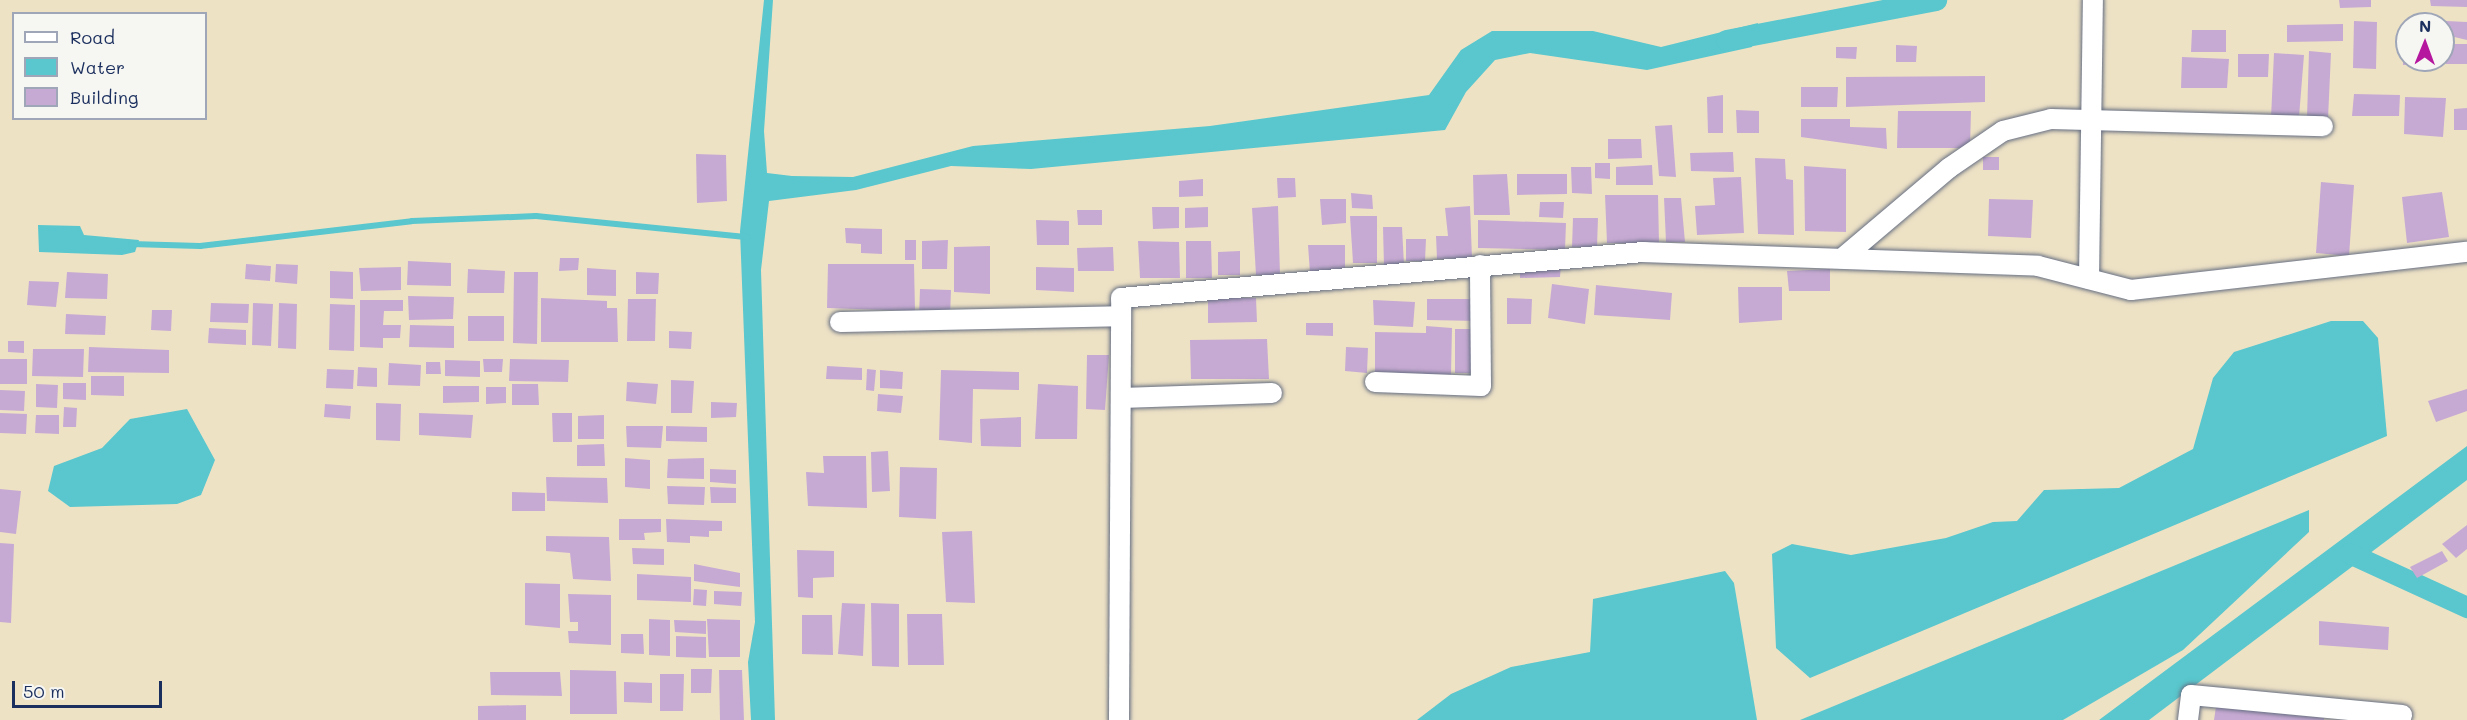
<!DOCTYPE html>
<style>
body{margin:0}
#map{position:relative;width:2467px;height:720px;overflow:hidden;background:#eee2c5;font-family:Mali,sans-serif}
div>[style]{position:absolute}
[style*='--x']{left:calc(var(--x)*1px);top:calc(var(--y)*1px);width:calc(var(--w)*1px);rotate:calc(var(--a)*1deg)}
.water>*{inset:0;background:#59c7cd}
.stream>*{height:6px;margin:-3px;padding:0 3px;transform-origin:3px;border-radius:3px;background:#59c7cd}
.canal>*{height:21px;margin:-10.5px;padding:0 10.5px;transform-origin:10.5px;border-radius:10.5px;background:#59c7cd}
.building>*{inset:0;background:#c7aad3}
.roads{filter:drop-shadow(0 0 2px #656e82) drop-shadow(0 0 2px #656e82)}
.street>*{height:20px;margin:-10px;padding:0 10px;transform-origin:10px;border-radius:10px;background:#fff}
span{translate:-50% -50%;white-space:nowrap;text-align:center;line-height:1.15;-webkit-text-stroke:4.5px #f6f6f2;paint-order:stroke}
.legend{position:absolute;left:12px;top:12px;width:195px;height:108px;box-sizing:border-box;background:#f6f6f2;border:2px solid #9ea6b7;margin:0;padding:8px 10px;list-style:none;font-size:18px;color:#1b2f5e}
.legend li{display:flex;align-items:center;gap:12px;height:30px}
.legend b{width:30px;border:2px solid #9ea6b7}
.north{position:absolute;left:2395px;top:12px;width:60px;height:60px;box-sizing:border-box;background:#f6f6f2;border:2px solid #9ea6b7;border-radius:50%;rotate:1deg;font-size:16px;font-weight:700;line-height:24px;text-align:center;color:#1b2f5e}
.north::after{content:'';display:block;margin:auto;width:21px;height:27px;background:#b5179e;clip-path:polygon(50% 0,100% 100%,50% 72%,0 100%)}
.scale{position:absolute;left:12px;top:681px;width:150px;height:27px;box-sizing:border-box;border:3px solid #1b2f5e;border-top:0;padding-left:8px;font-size:18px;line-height:21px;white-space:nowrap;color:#1b2f5e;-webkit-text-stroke:4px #f6f6f2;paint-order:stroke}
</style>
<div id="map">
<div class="water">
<div style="clip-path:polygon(764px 0,773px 0,764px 131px,767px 173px,792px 176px,853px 177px,973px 146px,1210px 126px,1429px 95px,1461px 50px,1492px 31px,1593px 31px,1661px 47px,1758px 23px,1752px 47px,1647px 70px,1530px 53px,1495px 60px,1466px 92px,1445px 130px,1031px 169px,951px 166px,856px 190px,769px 201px,761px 270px,775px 720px,751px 720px,748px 662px,755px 622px,740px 231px)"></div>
<div style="clip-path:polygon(38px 225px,80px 226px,84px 235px,139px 240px,135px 252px,122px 255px,39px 252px)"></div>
<div style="clip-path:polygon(2331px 321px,2363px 321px,2378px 338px,2387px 436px,1810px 678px,1776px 648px,1772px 554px,1792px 544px,1851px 555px,1946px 538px,1993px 522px,2017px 521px,2044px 490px,2119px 488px,2193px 449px,2213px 378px,2234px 352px)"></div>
<div style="clip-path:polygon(187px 409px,215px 460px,201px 495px,177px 504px,70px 507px,48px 491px,54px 466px,102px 448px,130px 419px)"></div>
<div style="clip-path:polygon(2467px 446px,2467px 480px,2149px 720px,2099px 720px)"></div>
<div style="clip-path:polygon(2309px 510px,2309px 532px,2183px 650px,2063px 720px,1800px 720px)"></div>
<div style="clip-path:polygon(1725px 571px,1734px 583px,1757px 720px,1417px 720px,1451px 694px,1511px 667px,1590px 652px,1593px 599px)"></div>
</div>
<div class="stream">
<div style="--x:131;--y:244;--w:69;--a:1.7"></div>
<div style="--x:200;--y:246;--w:213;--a:-6.7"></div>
<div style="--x:412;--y:221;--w:124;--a:-2.3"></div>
<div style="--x:536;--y:216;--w:213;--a:5.7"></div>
</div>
<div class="canal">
<div style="--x:1726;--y:40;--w:214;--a:-10.8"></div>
<div style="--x:2349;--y:553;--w:130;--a:24.6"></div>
</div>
<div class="building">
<div style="clip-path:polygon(2339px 0,2371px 0,2371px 7px,2340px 8px)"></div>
<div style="clip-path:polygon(2430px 0,2467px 0,2467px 7px,2431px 6px)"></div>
<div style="clip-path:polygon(2354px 21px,2377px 22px,2376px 69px,2353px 68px)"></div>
<div style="clip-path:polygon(2446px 21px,2467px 22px,2467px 40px,2446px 35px)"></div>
<div style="clip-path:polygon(2403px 23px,2407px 60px,2442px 60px,2442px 64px,2403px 65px)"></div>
<div style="clip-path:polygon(2343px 24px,2343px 41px,2287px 42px,2287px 25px)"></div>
<div style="clip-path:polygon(2192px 30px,2226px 30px,2226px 52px,2191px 52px)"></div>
<div style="clip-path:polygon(2446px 44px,2467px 44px,2467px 64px,2446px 64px)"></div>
<div style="clip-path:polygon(1896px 45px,1917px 46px,1916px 62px,1896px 62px)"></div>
<div style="clip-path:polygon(1836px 47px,1857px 47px,1856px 59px,1836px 58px)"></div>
<div style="clip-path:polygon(2309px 51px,2331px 53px,2328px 119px,2307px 118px)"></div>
<div style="clip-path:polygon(2274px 53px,2304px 55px,2299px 117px,2271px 118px)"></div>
<div style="clip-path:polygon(2238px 54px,2269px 54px,2268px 77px,2238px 77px)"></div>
<div style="clip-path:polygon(2182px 57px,2229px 59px,2227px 88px,2181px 88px)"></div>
<div style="clip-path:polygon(1985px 76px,1985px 102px,1846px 107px,1846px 77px)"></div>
<div style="clip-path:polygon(1801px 87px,1838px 87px,1837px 107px,1801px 107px)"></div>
<div style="clip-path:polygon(2354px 94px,2400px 95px,2399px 116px,2352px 116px)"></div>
<div style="clip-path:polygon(1723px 95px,1723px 133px,1708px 133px,1707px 97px)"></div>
<div style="clip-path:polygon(2405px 97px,2446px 98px,2443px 137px,2404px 134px)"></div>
<div style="clip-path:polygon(2467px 108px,2467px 130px,2454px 130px,2454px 109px)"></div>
<div style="clip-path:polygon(1736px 110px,1759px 111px,1759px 133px,1737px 133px)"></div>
<div style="clip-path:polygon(1898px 111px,1971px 111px,1970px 148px,1897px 148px)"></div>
<div style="clip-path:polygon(1801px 119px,1850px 119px,1850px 127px,1886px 128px,1887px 149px,1801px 137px)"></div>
<div style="clip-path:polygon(1672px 125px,1676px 177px,1659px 176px,1655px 126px)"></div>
<div style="clip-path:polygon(1608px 139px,1641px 139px,1642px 158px,1608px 159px)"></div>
<div style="clip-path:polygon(1733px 152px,1734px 172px,1691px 171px,1690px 153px)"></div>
<div style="clip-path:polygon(696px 154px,726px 155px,727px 201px,697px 203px)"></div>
<div style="clip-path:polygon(1983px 157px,1999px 157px,1999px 170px,1983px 170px)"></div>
<div style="clip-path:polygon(1755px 158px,1785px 159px,1786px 179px,1793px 180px,1794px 235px,1758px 234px)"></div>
<div style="clip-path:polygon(1595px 163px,1610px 163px,1610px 179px,1595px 178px)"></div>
<div style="clip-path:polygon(1652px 165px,1653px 185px,1616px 185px,1616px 167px)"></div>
<div style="clip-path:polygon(1804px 166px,1846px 169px,1846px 232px,1805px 231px)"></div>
<div style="clip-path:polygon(1571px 167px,1591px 167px,1592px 194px,1572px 193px)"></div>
<div style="clip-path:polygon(1507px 174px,1510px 215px,1474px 215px,1473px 175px)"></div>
<div style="clip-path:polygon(1517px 174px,1567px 174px,1567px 194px,1517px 195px)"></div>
<div style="clip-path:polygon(1741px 177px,1744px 233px,1697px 235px,1695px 206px,1715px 205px,1713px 178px)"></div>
<div style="clip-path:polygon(1277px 178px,1295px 178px,1296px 197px,1278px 198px)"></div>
<div style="clip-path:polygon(1203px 179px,1203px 196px,1179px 197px,1179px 181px)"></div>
<div style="clip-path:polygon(2321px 182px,2354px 185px,2349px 256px,2316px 253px)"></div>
<div style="clip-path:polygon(2442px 192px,2449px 237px,2407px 243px,2402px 197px)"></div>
<div style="clip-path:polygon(1351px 193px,1372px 195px,1373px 209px,1352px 208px)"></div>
<div style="clip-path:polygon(1605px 195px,1658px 195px,1659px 243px,1607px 243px)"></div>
<div style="clip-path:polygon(1664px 198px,1681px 198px,1685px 242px,1666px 242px)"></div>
<div style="clip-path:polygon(1320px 199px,1346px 199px,1346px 223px,1322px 225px)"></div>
<div style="clip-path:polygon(1989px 199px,2033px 200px,2031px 238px,1988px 236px)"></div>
<div style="clip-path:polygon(1540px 202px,1564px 202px,1563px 218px,1539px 217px)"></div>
<div style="clip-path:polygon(1278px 206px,1280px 275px,1256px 275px,1252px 208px)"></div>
<div style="clip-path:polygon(1470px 206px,1472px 258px,1437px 259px,1436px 236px,1448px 236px,1445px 208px)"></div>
<div style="clip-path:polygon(1152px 207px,1179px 207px,1179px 228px,1153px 229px)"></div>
<div style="clip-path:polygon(1208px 207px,1208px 227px,1185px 228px,1185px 208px)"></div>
<div style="clip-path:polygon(1077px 210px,1102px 210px,1102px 225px,1078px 225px)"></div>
<div style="clip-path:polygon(1350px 216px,1377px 216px,1377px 263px,1353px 263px)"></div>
<div style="clip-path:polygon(1573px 218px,1598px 218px,1597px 247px,1572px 247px)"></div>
<div style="clip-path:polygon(1036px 220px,1069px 221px,1069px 245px,1037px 245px)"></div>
<div style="clip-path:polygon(1478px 220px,1566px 223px,1565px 250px,1478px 248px)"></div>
<div style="clip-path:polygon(1383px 227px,1402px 227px,1404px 265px,1384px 266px)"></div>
<div style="clip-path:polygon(845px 228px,882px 229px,882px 254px,861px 253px,861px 244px,846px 243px)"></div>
<div style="clip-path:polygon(1406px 239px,1426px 239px,1425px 261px,1406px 261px)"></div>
<div style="clip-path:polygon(905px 240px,916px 240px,916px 260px,905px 260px)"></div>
<div style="clip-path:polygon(948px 240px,947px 269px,922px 269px,922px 241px)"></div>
<div style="clip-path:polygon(1138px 241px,1179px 242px,1180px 278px,1140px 278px)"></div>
<div style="clip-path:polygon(1186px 241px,1211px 241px,1212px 278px,1186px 278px)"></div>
<div style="clip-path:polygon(1308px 245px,1345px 245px,1345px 271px,1310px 273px)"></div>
<div style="clip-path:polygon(990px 246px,990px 294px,954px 292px,954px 247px)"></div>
<div style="clip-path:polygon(1113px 247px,1114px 271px,1078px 271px,1077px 248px)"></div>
<div style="clip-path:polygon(1240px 251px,1240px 275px,1218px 275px,1218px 252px)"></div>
<div style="clip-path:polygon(560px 258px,579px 258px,578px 270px,559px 271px)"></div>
<div style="clip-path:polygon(408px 261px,451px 263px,451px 286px,407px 285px)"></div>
<div style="clip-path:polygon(246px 264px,271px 266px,270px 281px,245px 279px)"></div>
<div style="clip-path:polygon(276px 264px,298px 265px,297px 284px,275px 282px)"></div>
<div style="clip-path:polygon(828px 264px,914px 264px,915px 311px,827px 308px)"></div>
<div style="clip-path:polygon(1561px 264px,1560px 277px,1520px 278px,1520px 266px)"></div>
<div style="clip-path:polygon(401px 267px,401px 290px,361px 291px,359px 268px)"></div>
<div style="clip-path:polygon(1036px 267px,1074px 268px,1074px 292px,1036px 290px)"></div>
<div style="clip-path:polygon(587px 268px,616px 270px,616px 296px,587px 295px)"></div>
<div style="clip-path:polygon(468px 269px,505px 271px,504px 293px,467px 293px)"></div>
<div style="clip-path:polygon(1830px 269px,1830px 291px,1789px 291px,1787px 271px)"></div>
<div style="clip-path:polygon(330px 271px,353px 272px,353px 299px,330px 298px)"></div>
<div style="clip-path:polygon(67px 272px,108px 274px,107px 299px,65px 298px)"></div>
<div style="clip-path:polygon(514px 272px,538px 272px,537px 344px,513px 343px)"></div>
<div style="clip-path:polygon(636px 272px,659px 273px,658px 294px,636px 294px)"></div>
<div style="clip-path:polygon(29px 281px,59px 282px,56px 307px,27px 305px)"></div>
<div style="clip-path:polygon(1552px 284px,1589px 289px,1585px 324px,1548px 318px)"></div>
<div style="clip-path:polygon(1596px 285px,1672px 293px,1670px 320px,1594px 315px)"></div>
<div style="clip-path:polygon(1738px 287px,1782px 287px,1782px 320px,1739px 323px)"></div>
<div style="clip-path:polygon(920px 289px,951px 290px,950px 317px,919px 317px)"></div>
<div style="clip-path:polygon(408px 296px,454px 297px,453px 319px,409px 320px)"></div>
<div style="clip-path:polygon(541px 298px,607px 301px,607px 308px,617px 308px,618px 342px,541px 342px)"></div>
<div style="clip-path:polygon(1208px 298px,1256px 298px,1257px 322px,1208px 323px)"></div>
<div style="clip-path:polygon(1507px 298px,1532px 299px,1531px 324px,1507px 324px)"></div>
<div style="clip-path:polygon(628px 299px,656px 299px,655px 341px,627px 341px)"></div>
<div style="clip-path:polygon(1427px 299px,1477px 299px,1478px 321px,1427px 320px)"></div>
<div style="clip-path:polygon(360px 300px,403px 300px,403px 311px,384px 311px,383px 325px,401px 325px,400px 338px,383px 338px,383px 348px,360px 347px)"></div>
<div style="clip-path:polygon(1373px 300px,1415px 302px,1413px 327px,1374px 325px)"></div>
<div style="clip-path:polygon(211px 303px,249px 304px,248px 323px,210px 322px)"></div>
<div style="clip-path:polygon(253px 303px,273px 304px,271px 346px,252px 345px)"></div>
<div style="clip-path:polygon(279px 303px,297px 304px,296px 349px,278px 348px)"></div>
<div style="clip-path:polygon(330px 304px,355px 305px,354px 351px,329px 350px)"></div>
<div style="clip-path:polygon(152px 310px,172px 310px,171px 331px,151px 330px)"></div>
<div style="clip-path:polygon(66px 314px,106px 316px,105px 335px,65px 334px)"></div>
<div style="clip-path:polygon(468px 316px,504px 316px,504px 341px,468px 341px)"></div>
<div style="clip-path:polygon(1306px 323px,1333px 323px,1333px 336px,1306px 335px)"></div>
<div style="clip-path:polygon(410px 325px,454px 326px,454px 348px,409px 347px)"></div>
<div style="clip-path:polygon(1426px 326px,1452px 328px,1451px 375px,1375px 372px,1375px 332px,1426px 333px)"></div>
<div style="clip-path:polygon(209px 328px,246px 330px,246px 345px,208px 343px)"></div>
<div style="clip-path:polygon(1455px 329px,1477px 329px,1476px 373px,1455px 373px)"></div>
<div style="clip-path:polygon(669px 331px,692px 332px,691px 349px,669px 348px)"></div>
<div style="clip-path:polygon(1267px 339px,1269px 379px,1191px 379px,1190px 340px)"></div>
<div style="clip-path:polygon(8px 341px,24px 341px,24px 353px,8px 352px)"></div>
<div style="clip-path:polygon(89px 347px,169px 350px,169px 373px,88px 372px)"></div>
<div style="clip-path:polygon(1346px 347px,1368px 348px,1367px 373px,1345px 371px)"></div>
<div style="clip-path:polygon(33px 349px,84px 349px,83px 377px,32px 376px)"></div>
<div style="clip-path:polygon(1087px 355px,1109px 355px,1105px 410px,1086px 409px)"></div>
<div style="clip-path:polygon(0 359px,27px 359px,27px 384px,0 384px)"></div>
<div style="clip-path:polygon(483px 359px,503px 359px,502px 372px,484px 372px)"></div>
<div style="clip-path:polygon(510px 359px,569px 360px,568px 382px,509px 381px)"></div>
<div style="clip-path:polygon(445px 360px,480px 361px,480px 377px,445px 376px)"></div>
<div style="clip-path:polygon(426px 362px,440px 362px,441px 374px,426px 374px)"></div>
<div style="clip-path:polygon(389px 363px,421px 365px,420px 386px,388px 385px)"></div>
<div style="clip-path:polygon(827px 366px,862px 368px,862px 380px,826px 379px)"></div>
<div style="clip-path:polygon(358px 367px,377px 368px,377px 387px,357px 386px)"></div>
<div style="clip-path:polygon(327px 369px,354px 370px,353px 389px,326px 388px)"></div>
<div style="clip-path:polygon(867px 369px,876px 370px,874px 391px,866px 390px)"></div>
<div style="clip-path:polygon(880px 370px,903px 372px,902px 389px,880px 388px)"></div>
<div style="clip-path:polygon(941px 370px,1019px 372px,1019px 390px,973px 389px,972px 443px,939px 440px)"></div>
<div style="clip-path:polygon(91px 376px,124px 376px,124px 396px,91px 395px)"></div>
<div style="clip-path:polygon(671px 380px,694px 381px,692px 413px,671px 413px)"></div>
<div style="clip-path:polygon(627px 382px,658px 384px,656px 404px,626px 401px)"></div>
<div style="clip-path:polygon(63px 383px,86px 383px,86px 400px,63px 399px)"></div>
<div style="clip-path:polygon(36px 384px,58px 385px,57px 408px,36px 407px)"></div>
<div style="clip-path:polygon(512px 384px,538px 384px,539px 405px,512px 405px)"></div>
<div style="clip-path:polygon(1038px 384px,1078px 386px,1077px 439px,1035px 439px)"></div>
<div style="clip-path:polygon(443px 386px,479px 386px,479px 402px,443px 403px)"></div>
<div style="clip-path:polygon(486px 387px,506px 387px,506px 403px,486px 404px)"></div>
<div style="clip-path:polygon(2467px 389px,2467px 411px,2436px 422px,2428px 401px)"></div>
<div style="clip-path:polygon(0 390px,25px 391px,24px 411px,0 410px)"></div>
<div style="clip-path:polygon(878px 394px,903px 396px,901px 413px,877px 411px)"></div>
<div style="clip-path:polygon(711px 402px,737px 403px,736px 417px,711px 418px)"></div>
<div style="clip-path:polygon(376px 403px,401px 404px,400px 441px,376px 440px)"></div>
<div style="clip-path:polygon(325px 404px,351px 406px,350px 419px,324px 417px)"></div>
<div style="clip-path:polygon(64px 407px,77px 408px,76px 427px,63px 427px)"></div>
<div style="clip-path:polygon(0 413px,27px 414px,26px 434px,0 433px)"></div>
<div style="clip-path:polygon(419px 413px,473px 415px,471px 438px,419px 435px)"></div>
<div style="clip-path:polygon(552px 413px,572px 413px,572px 442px,553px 442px)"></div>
<div style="clip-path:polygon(36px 415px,59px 415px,59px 434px,35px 433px)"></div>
<div style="clip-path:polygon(604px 415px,604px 439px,578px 439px,578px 416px)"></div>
<div style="clip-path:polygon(1021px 417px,1021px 447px,981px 446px,980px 419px)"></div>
<div style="clip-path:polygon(626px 426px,663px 426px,661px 448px,627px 447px)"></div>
<div style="clip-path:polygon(666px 426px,707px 427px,707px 442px,666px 441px)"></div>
<div style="clip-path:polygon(604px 444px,605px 466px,577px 466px,577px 445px)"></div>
<div style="clip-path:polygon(888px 451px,890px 491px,872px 492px,871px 452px)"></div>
<div style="clip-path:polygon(823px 456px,866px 456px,867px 508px,808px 506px,806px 472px,824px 473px)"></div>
<div style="clip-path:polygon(625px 458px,650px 460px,650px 489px,625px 487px)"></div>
<div style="clip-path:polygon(704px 458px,704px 479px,667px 478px,668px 459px)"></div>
<div style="clip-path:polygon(900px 467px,937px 468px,936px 519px,899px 517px)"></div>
<div style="clip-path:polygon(710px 469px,736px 470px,736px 484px,710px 482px)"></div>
<div style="clip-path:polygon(546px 477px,607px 478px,608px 503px,547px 501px)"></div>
<div style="clip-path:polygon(667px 486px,705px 487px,704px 505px,668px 504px)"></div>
<div style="clip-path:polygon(710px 487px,736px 488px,736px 503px,711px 503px)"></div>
<div style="clip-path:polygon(0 489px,21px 491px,16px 534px,0 532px)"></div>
<div style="clip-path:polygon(512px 492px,545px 493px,545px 511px,512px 511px)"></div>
<div style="clip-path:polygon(619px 519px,661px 519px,661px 532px,644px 533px,645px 540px,619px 540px)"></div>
<div style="clip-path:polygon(666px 519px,722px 521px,722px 531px,709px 531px,709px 537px,690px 536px,690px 543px,667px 542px)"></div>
<div style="clip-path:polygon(2467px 525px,2467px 549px,2456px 558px,2442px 544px)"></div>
<div style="clip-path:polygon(972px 531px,975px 603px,946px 602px,942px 532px)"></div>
<div style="clip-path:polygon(546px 536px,609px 537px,611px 581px,573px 579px,570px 553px,546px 551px)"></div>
<div style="clip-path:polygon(0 543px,14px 544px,11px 623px,0 622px)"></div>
<div style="clip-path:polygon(632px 548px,664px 549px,664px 565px,633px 564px)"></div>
<div style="clip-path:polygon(797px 550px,834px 551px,834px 577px,813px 578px,813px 598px,798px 597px)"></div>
<div style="clip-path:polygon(2442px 551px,2448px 561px,2417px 578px,2410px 567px)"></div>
<div style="clip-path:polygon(694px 564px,740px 573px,740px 587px,694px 581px)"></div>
<div style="clip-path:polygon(637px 574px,691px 577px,691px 602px,637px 600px)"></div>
<div style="clip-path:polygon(525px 583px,560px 584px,560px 628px,525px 625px)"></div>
<div style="clip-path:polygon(694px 589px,707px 590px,706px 606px,693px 605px)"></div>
<div style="clip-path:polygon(714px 591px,742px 592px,741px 606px,714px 604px)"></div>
<div style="clip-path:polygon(568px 594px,611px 595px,611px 645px,569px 643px,568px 631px,578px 631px,578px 622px,570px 622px)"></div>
<div style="clip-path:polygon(842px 603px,865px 604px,863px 656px,838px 654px)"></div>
<div style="clip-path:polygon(871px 603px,899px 604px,899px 667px,872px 666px)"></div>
<div style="clip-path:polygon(907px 614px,942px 614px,944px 665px,908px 665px)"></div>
<div style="clip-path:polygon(802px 615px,832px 615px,833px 655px,802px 654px)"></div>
<div style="clip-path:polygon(649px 619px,670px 620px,670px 656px,649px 655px)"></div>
<div style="clip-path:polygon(707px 619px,740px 620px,740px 657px,709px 657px)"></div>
<div style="clip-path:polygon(674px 620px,706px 621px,706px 634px,675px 632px)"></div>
<div style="clip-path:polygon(2319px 621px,2389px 627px,2388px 650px,2319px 645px)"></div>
<div style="clip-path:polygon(621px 634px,643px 634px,644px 654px,621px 653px)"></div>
<div style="clip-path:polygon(676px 636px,706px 637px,706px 658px,676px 657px)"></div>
<div style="clip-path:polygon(691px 669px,712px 669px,711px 693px,691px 693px)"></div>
<div style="clip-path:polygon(570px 670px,616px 671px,617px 714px,570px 714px)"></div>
<div style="clip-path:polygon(719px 670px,742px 670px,744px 720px,720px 720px)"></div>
<div style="clip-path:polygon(490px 672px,560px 672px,562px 696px,491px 695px)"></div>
<div style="clip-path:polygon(660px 674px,684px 674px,683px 711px,660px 711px)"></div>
<div style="clip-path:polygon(624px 682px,652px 683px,652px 703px,624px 702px)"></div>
<div style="clip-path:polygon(526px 705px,526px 720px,478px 720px,478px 706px)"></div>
<div style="clip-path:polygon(2216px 707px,2324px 718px,2324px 720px,2214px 720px)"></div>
</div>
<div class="roads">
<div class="street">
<div style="--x:1845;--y:256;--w:136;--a:-40.2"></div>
<div style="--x:1949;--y:168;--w:65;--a:-34.4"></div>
<div style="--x:2003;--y:131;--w:49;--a:-14"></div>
<div style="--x:2051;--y:119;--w:272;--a:1.5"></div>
<div style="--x:2089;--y:279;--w:279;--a:-89.2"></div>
<div style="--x:840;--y:322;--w:281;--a:-1.2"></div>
<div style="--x:1375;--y:382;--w:106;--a:2.2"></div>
<div style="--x:1481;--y:386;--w:121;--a:-90.5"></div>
<div style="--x:1121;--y:398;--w:151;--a:-1.9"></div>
<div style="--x:1119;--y:720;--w:422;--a:-89.7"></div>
<div style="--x:1121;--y:298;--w:525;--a:-5.03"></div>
<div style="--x:1644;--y:252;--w:394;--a:2"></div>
<div style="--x:2038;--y:266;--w:96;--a:14.5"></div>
<div style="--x:2131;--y:290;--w:338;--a:-6.5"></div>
<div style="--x:2188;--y:720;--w:25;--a:-83"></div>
<div style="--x:2191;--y:695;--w:212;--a:5.4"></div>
</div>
</div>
<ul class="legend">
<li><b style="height:8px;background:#fff"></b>Road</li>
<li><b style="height:16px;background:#59c7cd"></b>Water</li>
<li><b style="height:16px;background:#c7aad3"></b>Building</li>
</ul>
<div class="north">N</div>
<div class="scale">50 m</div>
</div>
